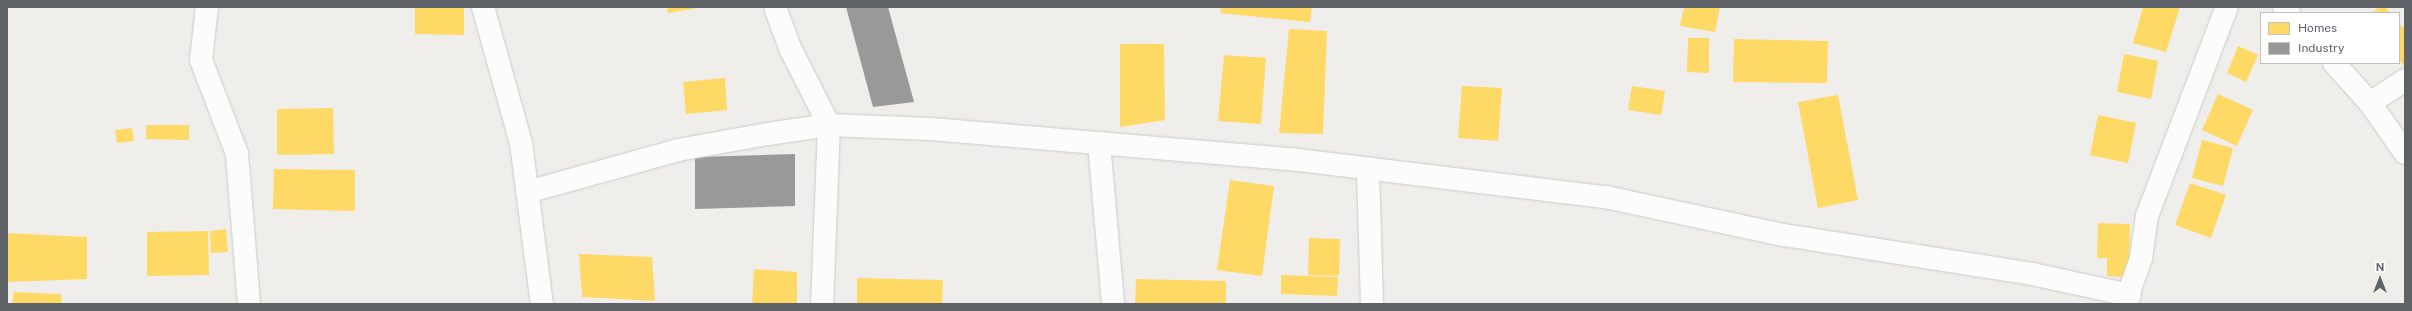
<!DOCTYPE html>
<style>
body{margin:0}
#map{position:relative;width:2412px;height:311px;overflow:hidden;background:#efeeea;font-family:"Public Sans",sans-serif}
div>[style]{position:absolute}
[style*='--x']{left:calc(var(--x)*1px);top:calc(var(--y)*1px);width:calc(var(--w)*1px);rotate:calc(var(--a)*1deg)}
.homes>*{inset:0;background:#ffd966}
.industry>*{inset:0;background:#999}
.roads{filter:drop-shadow(0 0 1px #cbcccc) drop-shadow(0 0 1px #cbcccc)}
.minor>*{height:22px;margin:-11px;padding:0 11px;transform-origin:11px;border-radius:11px;background:#fdfcfc}
span{translate:-50% -50%;white-space:nowrap;text-align:center;line-height:1.15;-webkit-text-stroke:4px #fff;paint-order:stroke}
.frame{position:absolute;inset:0;border:8px solid #5f6368;pointer-events:none}
.legend{position:absolute;left:2260px;top:12px;width:140px;height:52px;box-sizing:border-box;background:#fff;border:1px solid #bfc1c3;margin:0;padding:5px 7px;list-style:none;font-size:12px;color:#5f6368}
.legend li{display:flex;align-items:center;gap:8px;height:20px}
.legend b{width:20px;border:1px solid #bfc1c3}
.north{position:absolute;left:2360px;top:259px;width:40px;height:40px;-webkit-text-stroke:3px #fff;paint-order:stroke;rotate:0deg;font-size:11px;font-weight:700;line-height:16px;text-align:center;color:#5f6368}
.north::after{content:'';display:block;margin:auto;width:14px;height:18px;background:#5f6368;clip-path:polygon(50% 0,100% 100%,50% 72%,0 100%)}
</style>
<div id="map">
<div class="homes">
<div style="clip-path:polygon(415px 7px,464px 7px,464px 35px,415px 34px)"></div>
<div style="clip-path:polygon(667px 7px,698px 7px,698px 8px,668px 13px)"></div>
<div style="clip-path:polygon(1221px 7px,1312px 7px,1310px 22px,1220px 13px)"></div>
<div style="clip-path:polygon(1684px 7px,1720px 7px,1715px 32px,1680px 26px)"></div>
<div style="clip-path:polygon(2143px 7px,2180px 7px,2166px 52px,2133px 43px)"></div>
<div style="clip-path:polygon(2379px 7px,2385px 7px,2390px 13px,2372px 13px)"></div>
<div style="clip-path:polygon(2399px 23px,2405px 30px,2405px 67px,2399px 60px)"></div>
<div style="clip-path:polygon(1289px 29px,1327px 31px,1323px 134px,1279px 133px)"></div>
<div style="clip-path:polygon(1688px 38px,1709px 38px,1709px 73px,1687px 72px)"></div>
<div style="clip-path:polygon(1734px 39px,1828px 41px,1827px 83px,1733px 82px)"></div>
<div style="clip-path:polygon(1120px 44px,1164px 44px,1165px 120px,1120px 127px)"></div>
<div style="clip-path:polygon(2238px 46px,2258px 55px,2246px 82px,2227px 73px)"></div>
<div style="clip-path:polygon(2124px 54px,2158px 61px,2151px 99px,2117px 92px)"></div>
<div style="clip-path:polygon(1224px 55px,1266px 58px,1261px 124px,1218px 121px)"></div>
<div style="clip-path:polygon(725px 78px,727px 110px,686px 114px,683px 82px)"></div>
<div style="clip-path:polygon(1462px 86px,1502px 88px,1498px 141px,1458px 138px)"></div>
<div style="clip-path:polygon(1632px 86px,1665px 91px,1661px 115px,1628px 110px)"></div>
<div style="clip-path:polygon(2218px 94px,2253px 110px,2237px 146px,2202px 130px)"></div>
<div style="clip-path:polygon(1838px 95px,1858px 200px,1818px 208px,1798px 102px)"></div>
<div style="clip-path:polygon(333px 108px,334px 154px,277px 155px,277px 109px)"></div>
<div style="clip-path:polygon(2098px 115px,2136px 123px,2128px 163px,2090px 155px)"></div>
<div style="clip-path:polygon(146px 125px,189px 125px,189px 140px,146px 139px)"></div>
<div style="clip-path:polygon(132px 128px,134px 141px,117px 143px,115px 130px)"></div>
<div style="clip-path:polygon(2202px 140px,2233px 148px,2223px 186px,2192px 178px)"></div>
<div style="clip-path:polygon(274px 169px,355px 170px,355px 211px,273px 209px)"></div>
<div style="clip-path:polygon(1230px 180px,1274px 186px,1262px 276px,1217px 270px)"></div>
<div style="clip-path:polygon(2190px 183px,2226px 195px,2211px 238px,2175px 225px)"></div>
<div style="clip-path:polygon(2098px 223px,2130px 224px,2129px 277px,2107px 276px,2107px 258px,2097px 258px)"></div>
<div style="clip-path:polygon(226px 229px,228px 252px,211px 253px,210px 231px)"></div>
<div style="clip-path:polygon(208px 231px,209px 275px,147px 276px,147px 232px)"></div>
<div style="clip-path:polygon(7px 233px,87px 237px,87px 279px,7px 282px)"></div>
<div style="clip-path:polygon(1309px 238px,1340px 239px,1339px 276px,1308px 275px)"></div>
<div style="clip-path:polygon(579px 254px,652px 257px,655px 301px,582px 297px)"></div>
<div style="clip-path:polygon(754px 269px,797px 272px,797px 304px,752px 304px)"></div>
<div style="clip-path:polygon(1281px 275px,1338px 277px,1337px 296px,1281px 294px)"></div>
<div style="clip-path:polygon(857px 278px,943px 280px,942px 304px,857px 304px)"></div>
<div style="clip-path:polygon(1136px 279px,1226px 281px,1226px 304px,1135px 304px)"></div>
<div style="clip-path:polygon(14px 292px,61px 294px,62px 304px,12px 304px)"></div>
</div>
<div class="industry">
<div style="clip-path:polygon(846px 7px,888px 7px,914px 102px,873px 107px)"></div>
<div style="clip-path:polygon(795px 154px,795px 206px,695px 209px,695px 157px)"></div>
</div>
<div class="roads">
<div class="minor">
<div style="--x:207;--y:7;--w:53;--a:96.5"></div>
<div style="--x:201;--y:60;--w:101;--a:69"></div>
<div style="--x:237;--y:154;--w:150;--a:85.4"></div>
<div style="--x:483;--y:7;--w:141;--a:74.4"></div>
<div style="--x:521;--y:143;--w:162;--a:82.6"></div>
<div style="--x:775;--y:7;--w:44;--a:69.9"></div>
<div style="--x:790;--y:48;--w:86;--a:63.1"></div>
<div style="--x:829;--y:125;--w:179;--a:92.2"></div>
<div style="--x:2284;--y:7;--w:8;--a:50"></div>
<div style="--x:2334;--y:63;--w:54;--a:48"></div>
<div style="--x:2370;--y:103;--w:61;--a:55"></div>
<div style="--x:2370;--y:103;--w:42;--a:-33.3"></div>
<div style="--x:1099;--y:143;--w:162;--a:85"></div>
<div style="--x:1368;--y:170;--w:134;--a:88.3"></div>
<div style="--x:527;--y:192;--w:157;--a:-15.5"></div>
<div style="--x:678;--y:150;--w:91;--a:-10.1"></div>
<div style="--x:768;--y:134;--w:62;--a:-8.4"></div>
<div style="--x:829;--y:125;--w:101;--a:2.3"></div>
<div style="--x:930;--y:129;--w:369;--a:4.8"></div>
<div style="--x:1298;--y:160;--w:310;--a:6.9"></div>
<div style="--x:1606;--y:197;--w:182;--a:12.1"></div>
<div style="--x:1784;--y:235;--w:251;--a:8.9"></div>
<div style="--x:2032;--y:274;--w:100;--a:12.1"></div>
<div style="--x:2125;--y:304;--w:49;--a:-70.8"></div>
<div style="--x:2141;--y:258;--w:42;--a:-81.9"></div>
<div style="--x:2147;--y:216;--w:224;--a:-69.1"></div>
</div>
</div>
<div class="frame"></div>
<ul class="legend">
<li><b style="height:11px;background:#ffd966"></b>Homes</li>
<li><b style="height:11px;background:#999"></b>Industry</li>
</ul>
<div class="north">N</div>
</div>
